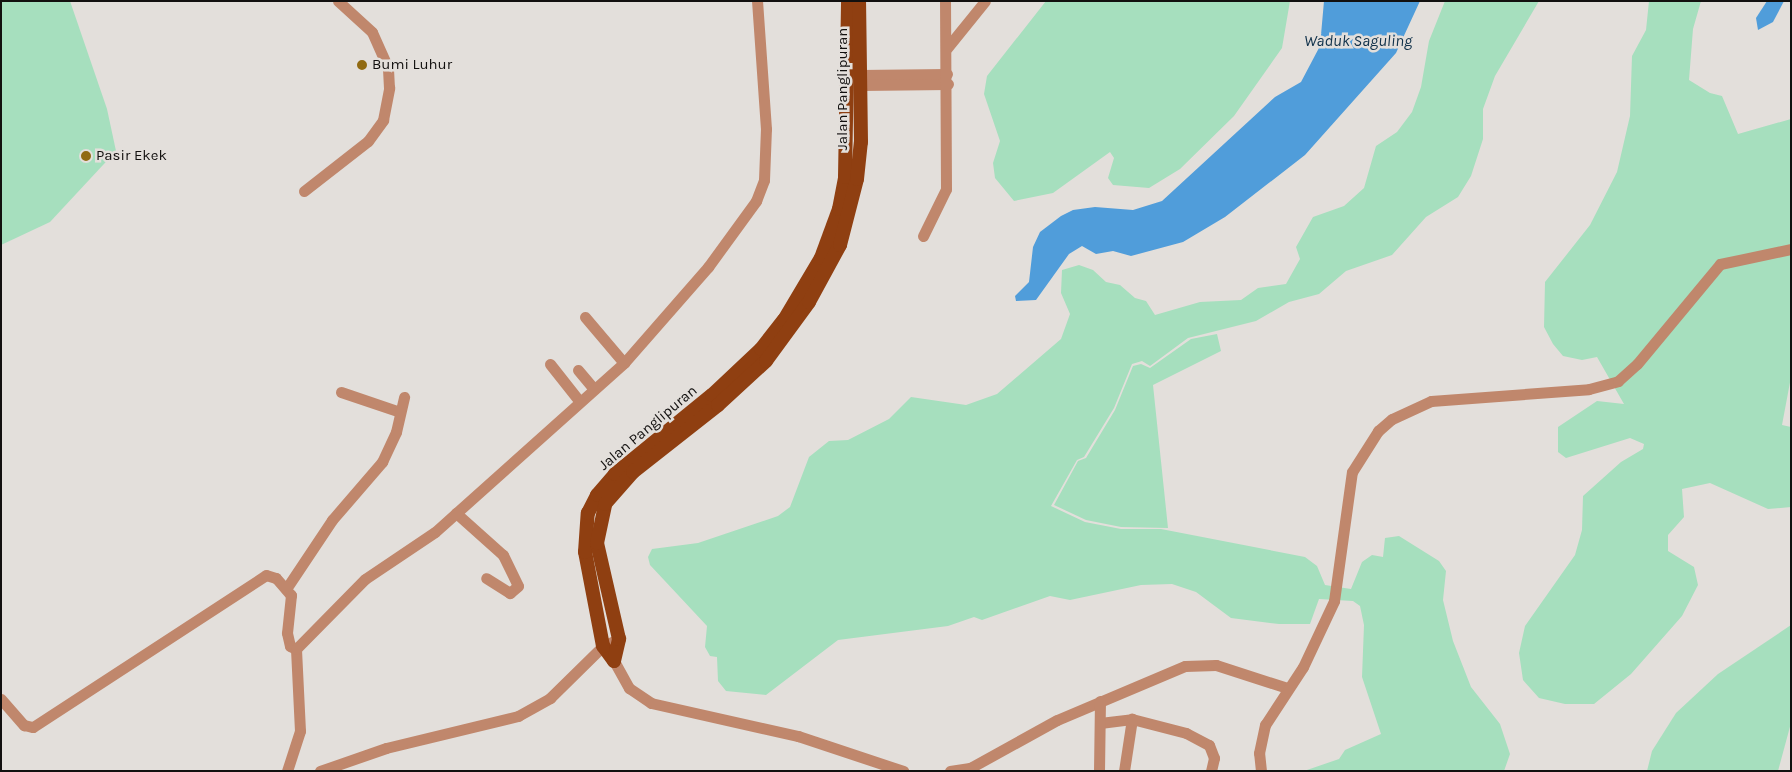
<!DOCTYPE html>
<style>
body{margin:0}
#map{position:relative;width:1792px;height:772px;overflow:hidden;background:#e3dfdb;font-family:Karla,sans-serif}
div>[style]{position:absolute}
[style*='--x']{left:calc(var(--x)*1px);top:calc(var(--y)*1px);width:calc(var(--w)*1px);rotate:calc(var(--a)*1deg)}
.green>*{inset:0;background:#a6dfbe}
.water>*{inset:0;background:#509dda}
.minor>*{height:11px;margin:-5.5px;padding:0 5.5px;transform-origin:5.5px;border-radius:5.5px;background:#c0876c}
.major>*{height:14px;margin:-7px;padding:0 7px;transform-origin:7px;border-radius:7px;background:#8f3f11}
.dots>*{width:14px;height:14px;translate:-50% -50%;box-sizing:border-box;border:2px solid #e3dfdb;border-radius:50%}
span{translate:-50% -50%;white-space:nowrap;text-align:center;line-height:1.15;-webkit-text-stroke:5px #e3dfdb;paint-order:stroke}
.poi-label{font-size:15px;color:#12100f}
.left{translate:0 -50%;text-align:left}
.street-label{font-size:15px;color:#12100f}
.water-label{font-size:16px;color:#10314a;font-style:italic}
.frame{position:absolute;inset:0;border:2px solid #12100f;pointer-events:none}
</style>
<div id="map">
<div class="green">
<div style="clip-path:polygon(1px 1px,70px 1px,107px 109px,116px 151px,50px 222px,1px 245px)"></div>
<div style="clip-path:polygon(1046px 1px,1290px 1px,1282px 48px,1234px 116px,1180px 169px,1149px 188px,1113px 185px,1108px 178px,1114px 158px,1110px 152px,1053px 193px,1014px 201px,995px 178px,993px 163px,1000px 141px,984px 94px,987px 76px)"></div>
<div style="clip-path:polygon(1445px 1px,1539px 1px,1495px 76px,1483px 109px,1483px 139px,1471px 176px,1458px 197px,1426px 217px,1392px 255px,1346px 271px,1319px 294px,1289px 302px,1256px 321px,1188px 338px,1150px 366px,1142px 361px,1132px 364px,1114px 408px,1084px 457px,1077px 460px,1051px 506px,1085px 522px,1121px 529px,1161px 529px,1305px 557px,1317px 566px,1325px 585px,1351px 589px,1362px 562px,1372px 555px,1383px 557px,1385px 538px,1399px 536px,1439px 561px,1446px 571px,1443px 600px,1453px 641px,1471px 687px,1500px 724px,1510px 754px,1504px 771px,1304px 771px,1339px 759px,1345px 750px,1381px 734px,1362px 677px,1364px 625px,1360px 606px,1353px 601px,1319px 599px,1310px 624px,1279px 624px,1231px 618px,1196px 592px,1172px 584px,1141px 585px,1070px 600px,1050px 596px,982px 620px,974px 617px,948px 626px,838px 640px,766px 695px,726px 691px,718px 681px,717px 657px,710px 656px,705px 647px,707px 626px,650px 565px,648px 557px,652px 549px,698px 543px,778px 516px,790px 507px,809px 457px,829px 441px,848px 440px,889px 419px,911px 397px,966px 405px,997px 394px,1061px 339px,1070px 314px,1061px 293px,1062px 270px,1079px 265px,1093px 270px,1106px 282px,1120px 285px,1135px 298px,1146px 301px,1155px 315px,1200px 302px,1241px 300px,1258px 288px,1286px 284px,1300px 259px,1296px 247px,1313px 217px,1344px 206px,1364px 188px,1376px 146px,1397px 132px,1412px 112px,1421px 87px,1429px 41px)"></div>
<div style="clip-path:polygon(1649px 1px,1701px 1px,1693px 29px,1689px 80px,1710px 93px,1722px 96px,1738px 134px,1791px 119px,1791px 377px,1782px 425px,1791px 427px,1791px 507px,1768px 509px,1710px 483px,1682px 489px,1684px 517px,1668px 535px,1668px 551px,1694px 567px,1698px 585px,1682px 616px,1631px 674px,1594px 704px,1565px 704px,1539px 698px,1523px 680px,1519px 653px,1525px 626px,1575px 555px,1582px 530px,1583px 496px,1621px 462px,1643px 449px,1644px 444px,1630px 438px,1566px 458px,1558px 452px,1558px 427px,1597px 401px,1624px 404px,1597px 357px,1582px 360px,1563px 356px,1553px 344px,1544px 327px,1545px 282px,1590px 225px,1617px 172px,1630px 116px,1632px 56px,1646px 30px)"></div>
<div style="clip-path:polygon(1217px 334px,1221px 351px,1153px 385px,1168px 528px,1121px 527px,1086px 520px,1054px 505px,1078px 461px,1086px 458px,1115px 410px,1133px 366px,1141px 364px,1150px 368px,1191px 339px)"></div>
<div style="clip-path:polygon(1791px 625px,1791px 723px,1778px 771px,1647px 771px,1652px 751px,1676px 713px,1718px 674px)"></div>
</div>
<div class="water">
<div style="clip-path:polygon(1324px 1px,1420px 1px,1396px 53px,1305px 155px,1225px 217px,1183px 242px,1131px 256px,1113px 251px,1096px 254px,1082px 246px,1069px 254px,1036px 300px,1016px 301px,1015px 296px,1029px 282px,1033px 247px,1040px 232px,1061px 216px,1073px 210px,1095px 207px,1133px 210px,1162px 201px,1275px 97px,1301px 82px,1320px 46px)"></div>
<div style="clip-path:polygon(1767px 1px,1784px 1px,1773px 22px,1758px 30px,1756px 18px)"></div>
</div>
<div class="minor">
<div style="--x:947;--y:48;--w:60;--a:-51"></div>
<div style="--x:860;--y:75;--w:87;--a:-0.7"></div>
<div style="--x:860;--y:85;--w:88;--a:-0.7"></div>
<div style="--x:304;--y:191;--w:81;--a:-38"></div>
<div style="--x:368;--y:141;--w:26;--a:-54"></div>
<div style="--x:383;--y:120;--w:33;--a:-79"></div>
<div style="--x:389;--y:88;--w:20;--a:-93"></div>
<div style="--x:388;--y:68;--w:39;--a:-114"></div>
<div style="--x:372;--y:32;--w:46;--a:-137.6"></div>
<div style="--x:923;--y:236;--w:52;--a:-63.9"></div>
<div style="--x:946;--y:189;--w:188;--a:-90.3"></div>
<div style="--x:585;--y:317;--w:60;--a:49.7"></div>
<div style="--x:550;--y:364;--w:48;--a:51.7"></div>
<div style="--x:578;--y:370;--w:25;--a:50"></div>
<div style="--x:341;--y:392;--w:62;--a:18.7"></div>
<div style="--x:456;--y:513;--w:63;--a:41.8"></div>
<div style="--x:503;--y:555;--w:34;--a:64"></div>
<div style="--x:518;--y:586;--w:11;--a:139"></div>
<div style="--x:510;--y:593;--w:28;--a:-148"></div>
<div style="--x:286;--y:589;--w:83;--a:-56.3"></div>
<div style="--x:332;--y:520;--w:77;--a:-49.2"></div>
<div style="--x:382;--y:462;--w:33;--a:-65"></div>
<div style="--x:396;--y:432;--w:36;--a:-77"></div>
<div style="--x:614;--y:661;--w:31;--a:61"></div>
<div style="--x:629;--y:688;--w:27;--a:34"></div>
<div style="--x:651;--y:703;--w:151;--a:12.7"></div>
<div style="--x:798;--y:736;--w:111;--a:18.4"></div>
<div style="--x:1;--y:699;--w:35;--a:49"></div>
<div style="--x:24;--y:725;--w:9;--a:13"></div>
<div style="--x:33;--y:727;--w:278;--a:-33.1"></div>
<div style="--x:266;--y:575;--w:10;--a:17"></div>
<div style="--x:276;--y:578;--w:23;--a:49"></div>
<div style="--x:291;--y:595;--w:38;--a:96"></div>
<div style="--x:287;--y:633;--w:13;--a:77"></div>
<div style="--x:290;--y:646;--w:7;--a:27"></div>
<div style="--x:1100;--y:723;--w:32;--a:-7"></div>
<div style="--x:287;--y:771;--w:42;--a:-72"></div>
<div style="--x:300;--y:731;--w:82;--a:-92.8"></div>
<div style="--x:296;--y:649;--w:98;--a:-45.4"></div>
<div style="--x:365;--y:579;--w:84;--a:-33.9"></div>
<div style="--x:435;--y:532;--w:254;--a:-41.8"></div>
<div style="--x:624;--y:363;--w:128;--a:-48.8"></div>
<div style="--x:708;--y:267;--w:82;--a:-54"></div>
<div style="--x:756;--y:201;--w:22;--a:-69"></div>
<div style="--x:764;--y:180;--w:51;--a:-87.8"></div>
<div style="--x:766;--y:129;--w:128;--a:-94"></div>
<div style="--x:320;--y:771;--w:70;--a:-19.2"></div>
<div style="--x:386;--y:748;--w:136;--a:-13.6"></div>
<div style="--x:518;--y:716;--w:37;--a:-29"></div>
<div style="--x:550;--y:698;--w:74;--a:-44.5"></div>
<div style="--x:603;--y:646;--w:17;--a:-24"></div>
<div style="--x:950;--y:771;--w:20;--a:-9"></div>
<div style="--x:970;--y:768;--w:99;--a:-28.9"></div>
<div style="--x:1057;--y:720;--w:139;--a:-22.9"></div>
<div style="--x:1185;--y:666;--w:31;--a:-2"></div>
<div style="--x:1216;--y:665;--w:75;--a:17.9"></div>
<div style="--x:1099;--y:771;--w:70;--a:-89.2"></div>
<div style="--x:1124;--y:771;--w:53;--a:-81.3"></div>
<div style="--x:1132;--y:719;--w:56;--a:14.5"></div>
<div style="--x:1186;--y:733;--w:26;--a:28"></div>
<div style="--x:1209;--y:745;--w:14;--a:69"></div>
<div style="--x:1214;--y:758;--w:13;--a:103"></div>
<div style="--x:1261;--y:771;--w:18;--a:-96"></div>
<div style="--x:1259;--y:753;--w:29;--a:-78"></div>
<div style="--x:1265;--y:725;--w:69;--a:-56.8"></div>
<div style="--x:1303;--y:667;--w:73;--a:-64.8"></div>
<div style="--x:1334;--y:601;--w:130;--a:-82.1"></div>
<div style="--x:1352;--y:472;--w:49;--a:-57.6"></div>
<div style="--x:1378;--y:431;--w:18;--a:-41"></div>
<div style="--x:1392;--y:419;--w:43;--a:-24.8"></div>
<div style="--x:1431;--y:401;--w:158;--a:-4.3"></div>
<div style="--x:1589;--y:389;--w:30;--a:-15"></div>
<div style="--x:1618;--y:381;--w:25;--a:-42"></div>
<div style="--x:1637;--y:364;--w:130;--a:-50.3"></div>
<div style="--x:1720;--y:264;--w:73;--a:-11.9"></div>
</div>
<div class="major">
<div style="--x:614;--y:661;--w:19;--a:-126"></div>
<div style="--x:603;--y:646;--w:96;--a:-100.8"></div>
<div style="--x:585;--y:552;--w:39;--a:-86"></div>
<div style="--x:588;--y:513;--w:20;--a:-63"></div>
<div style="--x:597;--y:495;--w:28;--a:-49"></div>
<div style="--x:615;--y:474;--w:125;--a:-39.2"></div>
<div style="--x:712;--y:395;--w:67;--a:-43.2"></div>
<div style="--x:761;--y:349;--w:37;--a:-52"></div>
<div style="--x:784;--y:320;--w:72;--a:-59.2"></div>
<div style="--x:821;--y:258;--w:52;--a:-69.8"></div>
<div style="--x:839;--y:209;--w:33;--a:-79"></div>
<div style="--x:845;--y:177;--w:176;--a:-89"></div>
<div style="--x:614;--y:661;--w:23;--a:-77"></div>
<div style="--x:619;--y:639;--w:98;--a:-102.9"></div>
<div style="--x:597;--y:543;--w:40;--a:-78"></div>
<div style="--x:605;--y:504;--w:43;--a:-48.8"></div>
<div style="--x:633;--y:472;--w:108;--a:-38.2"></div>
<div style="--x:718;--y:405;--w:65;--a:-42.5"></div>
<div style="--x:766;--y:361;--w:73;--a:-53.9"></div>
<div style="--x:809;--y:302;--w:65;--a:-61.5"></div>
<div style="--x:840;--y:245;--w:68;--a:-75.6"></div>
<div style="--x:857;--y:179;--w:37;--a:-84"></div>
<div style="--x:861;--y:142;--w:141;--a:-90.8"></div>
</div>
<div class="dots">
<div style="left:362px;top:65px;background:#916a12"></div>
<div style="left:86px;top:156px;background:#916a12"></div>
</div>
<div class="poi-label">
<span class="left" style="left:372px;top:65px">Bumi Luhur</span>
<span class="left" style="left:96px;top:156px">Pasir Ekek</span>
</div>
<div class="street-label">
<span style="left:843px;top:89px;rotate:-90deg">Jalan Panglipuran</span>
<span style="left:648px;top:428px;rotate:-40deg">Jalan Panglipuran</span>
</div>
<div class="water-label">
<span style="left:1358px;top:41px">Waduk Saguling</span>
</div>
<div class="frame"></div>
</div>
